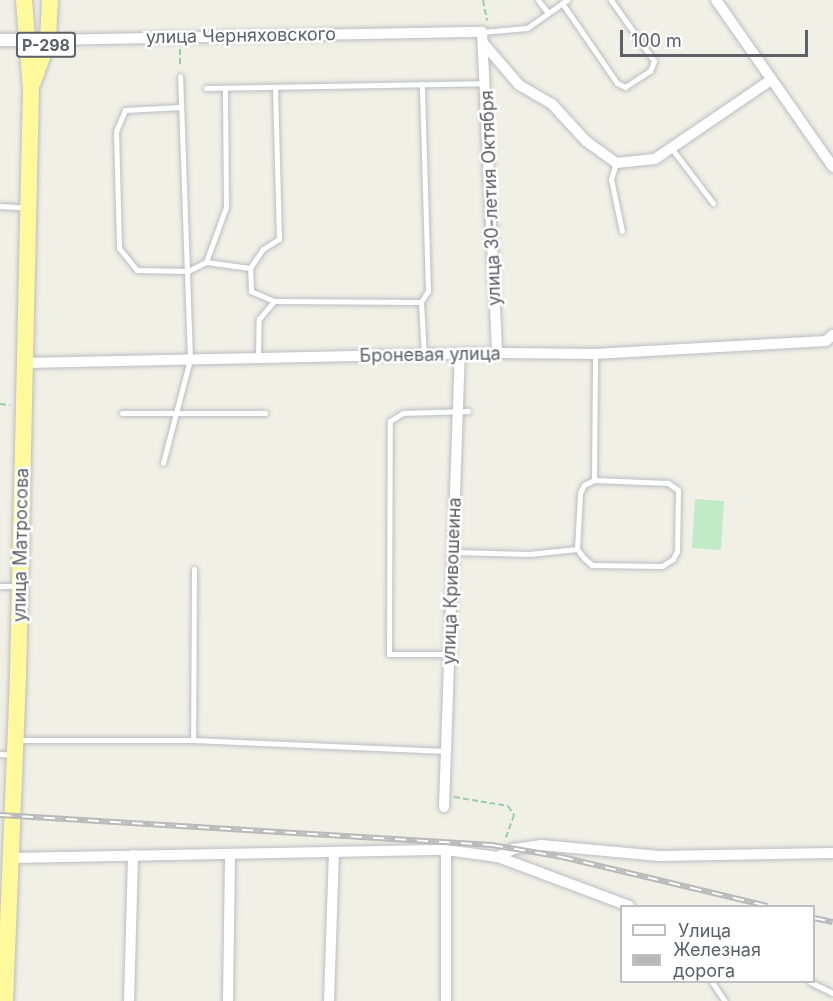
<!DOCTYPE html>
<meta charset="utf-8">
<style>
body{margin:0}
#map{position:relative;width:833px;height:1001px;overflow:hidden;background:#f1f0e6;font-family:Inter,sans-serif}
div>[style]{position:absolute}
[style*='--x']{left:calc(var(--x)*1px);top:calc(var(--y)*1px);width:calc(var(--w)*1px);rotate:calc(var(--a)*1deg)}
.green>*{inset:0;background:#c1eac7}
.path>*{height:2px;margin-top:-1px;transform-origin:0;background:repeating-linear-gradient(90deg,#99ccaf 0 6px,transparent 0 9px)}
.roads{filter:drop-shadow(0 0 2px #babdc2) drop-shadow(0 0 2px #babdc2)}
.service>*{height:5px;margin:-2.5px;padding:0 2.5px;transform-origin:2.5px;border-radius:2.5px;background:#fff}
.minor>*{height:10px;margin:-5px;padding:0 5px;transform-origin:5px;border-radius:5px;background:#fff}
.tertiary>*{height:12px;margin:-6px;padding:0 6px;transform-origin:6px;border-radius:6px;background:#fff}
.trunk>*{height:16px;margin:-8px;padding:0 8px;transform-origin:8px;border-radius:8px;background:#fff99e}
.rail>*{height:6px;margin-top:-3px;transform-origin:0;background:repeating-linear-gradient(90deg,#fff 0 11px,#b9b9ba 0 22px);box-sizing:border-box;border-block:2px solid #b9b9ba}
span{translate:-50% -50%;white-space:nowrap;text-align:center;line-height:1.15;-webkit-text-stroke:5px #fff;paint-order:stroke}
.shield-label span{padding:2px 4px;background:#fff;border:2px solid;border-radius:4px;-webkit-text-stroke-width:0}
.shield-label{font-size:16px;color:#5d6067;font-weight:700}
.street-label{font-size:18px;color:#5d6067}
.legend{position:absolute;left:620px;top:905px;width:195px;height:78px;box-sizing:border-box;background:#fff;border:2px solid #bebfc2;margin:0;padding:8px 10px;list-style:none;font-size:18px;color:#5d6067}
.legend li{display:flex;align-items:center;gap:12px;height:30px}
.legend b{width:30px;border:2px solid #bebfc2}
.scale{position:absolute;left:620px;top:30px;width:188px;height:27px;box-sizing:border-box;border:3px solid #5d6067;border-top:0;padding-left:8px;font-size:18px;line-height:21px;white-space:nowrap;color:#5d6067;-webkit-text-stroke:4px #fff;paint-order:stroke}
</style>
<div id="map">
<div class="green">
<div style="clip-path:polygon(695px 499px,724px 501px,721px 550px,692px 548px)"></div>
</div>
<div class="path">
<div style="--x:483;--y:0;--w:21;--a:79"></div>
<div style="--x:180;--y:49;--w:18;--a:90"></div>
<div style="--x:0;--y:404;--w:10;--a:6"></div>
<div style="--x:454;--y:797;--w:55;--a:9.5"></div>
<div style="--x:508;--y:806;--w:11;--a:56"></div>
<div style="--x:514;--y:815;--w:27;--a:110"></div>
</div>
<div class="roads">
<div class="service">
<div style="--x:538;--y:0;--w:16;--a:52"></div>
<div style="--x:562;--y:3;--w:97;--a:55.5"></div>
<div style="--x:617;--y:83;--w:9;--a:27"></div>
<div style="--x:625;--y:87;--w:30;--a:-33"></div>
<div style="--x:650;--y:71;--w:11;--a:-68"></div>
<div style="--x:654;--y:61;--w:75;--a:-125.2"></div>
<div style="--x:482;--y:32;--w:45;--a:-5.1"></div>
<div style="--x:527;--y:28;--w:49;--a:-35"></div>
<div style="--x:206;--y:88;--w:278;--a:-1"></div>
<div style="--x:181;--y:107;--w:56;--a:176.9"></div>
<div style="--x:125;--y:110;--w:23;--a:113"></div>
<div style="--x:116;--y:131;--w:117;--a:88.5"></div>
<div style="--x:119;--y:248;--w:28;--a:51"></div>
<div style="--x:137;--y:270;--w:51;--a:1.1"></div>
<div style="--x:188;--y:271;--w:20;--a:-27"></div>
<div style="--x:206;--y:262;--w:59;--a:-70"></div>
<div style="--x:226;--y:207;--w:119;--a:-90.5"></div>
<div style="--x:672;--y:149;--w:68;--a:52.8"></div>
<div style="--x:616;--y:163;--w:17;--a:107"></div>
<div style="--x:611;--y:179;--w:53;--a:78.1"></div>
<div style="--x:0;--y:206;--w:27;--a:4"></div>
<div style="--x:206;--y:262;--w:44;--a:7.8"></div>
<div style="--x:274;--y:301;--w:25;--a:-157"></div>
<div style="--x:251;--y:291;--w:23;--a:-92"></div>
<div style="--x:250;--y:268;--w:23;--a:-56"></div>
<div style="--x:263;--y:249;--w:19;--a:-32"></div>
<div style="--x:279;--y:239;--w:152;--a:-91.5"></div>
<div style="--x:421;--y:302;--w:13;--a:-58"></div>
<div style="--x:428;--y:291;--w:207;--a:-91.7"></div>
<div style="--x:258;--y:358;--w:39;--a:-89"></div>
<div style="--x:259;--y:319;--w:23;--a:-50"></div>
<div style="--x:274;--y:301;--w:147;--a:0.4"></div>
<div style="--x:421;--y:302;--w:53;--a:86.8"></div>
<div style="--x:122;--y:413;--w:143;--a:0"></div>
<div style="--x:163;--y:463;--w:107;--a:-75.4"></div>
<div style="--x:190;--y:359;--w:283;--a:-92"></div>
<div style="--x:594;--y:480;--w:74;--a:2.3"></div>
<div style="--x:668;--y:483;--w:12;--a:35"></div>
<div style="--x:678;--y:490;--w:61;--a:90.9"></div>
<div style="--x:677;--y:551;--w:9;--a:117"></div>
<div style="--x:673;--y:559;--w:13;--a:148"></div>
<div style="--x:662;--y:566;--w:70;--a:-179.2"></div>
<div style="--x:592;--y:565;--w:11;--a:-139"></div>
<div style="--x:584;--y:558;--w:11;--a:-128"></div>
<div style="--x:577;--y:549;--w:56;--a:-86.9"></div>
<div style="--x:580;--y:493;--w:9;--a:-63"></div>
<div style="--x:584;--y:485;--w:11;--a:-27"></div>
<div style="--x:594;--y:480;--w:126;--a:-89.5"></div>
<div style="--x:454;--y:552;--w:75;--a:1.5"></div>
<div style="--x:529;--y:554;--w:48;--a:-5.9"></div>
<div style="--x:194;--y:569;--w:171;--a:90.3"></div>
<div style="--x:193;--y:740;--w:253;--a:2.5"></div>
<div style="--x:0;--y:586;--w:18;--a:0"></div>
<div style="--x:450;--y:654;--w:61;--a:180"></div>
<div style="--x:389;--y:654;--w:233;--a:-89.8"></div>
<div style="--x:390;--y:421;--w:15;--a:-32"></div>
<div style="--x:403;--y:413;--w:65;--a:-1.8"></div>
<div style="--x:17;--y:740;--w:176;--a:0"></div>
<div style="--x:0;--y:754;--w:14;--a:4"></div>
<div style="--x:712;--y:982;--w:23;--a:56"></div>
<div style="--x:810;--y:982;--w:25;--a:26"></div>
</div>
<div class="minor">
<div style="--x:716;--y:0;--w:204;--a:55"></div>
<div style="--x:48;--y:40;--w:434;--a:-1.1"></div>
<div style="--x:482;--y:32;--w:321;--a:87.3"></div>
<div style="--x:484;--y:44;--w:54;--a:49.5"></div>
<div style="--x:519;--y:85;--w:38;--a:30"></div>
<div style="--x:552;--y:104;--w:50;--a:47.4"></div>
<div style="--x:586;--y:141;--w:37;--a:36"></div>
<div style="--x:616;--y:163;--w:39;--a:-6"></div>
<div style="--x:655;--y:159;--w:140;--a:-34.3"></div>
<div style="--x:25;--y:363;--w:472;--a:-1.2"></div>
<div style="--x:497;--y:353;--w:98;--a:0.6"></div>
<div style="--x:595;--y:354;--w:231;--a:-3.2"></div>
<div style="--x:826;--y:341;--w:9;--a:-41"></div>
<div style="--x:444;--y:807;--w:452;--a:-88"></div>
<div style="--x:446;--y:850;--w:151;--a:90"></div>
<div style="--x:498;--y:857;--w:17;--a:-28"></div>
<div style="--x:513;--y:849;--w:28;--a:-8"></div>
<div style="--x:541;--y:845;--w:119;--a:5.3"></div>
<div style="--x:659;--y:856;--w:174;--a:-1"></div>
<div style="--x:11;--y:858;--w:435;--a:-1.1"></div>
<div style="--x:446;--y:850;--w:52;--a:7.7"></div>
<div style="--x:498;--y:857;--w:140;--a:20.5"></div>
<div style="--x:129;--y:1001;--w:146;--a:-88.4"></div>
<div style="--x:228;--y:1001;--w:147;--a:-89.2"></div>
<div style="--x:329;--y:1001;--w:148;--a:-88.1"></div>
</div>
<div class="tertiary">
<div style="--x:0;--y:40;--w:48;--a:0"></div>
</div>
<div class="trunk">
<div style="--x:33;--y:82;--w:45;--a:-70.3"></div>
<div style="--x:48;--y:40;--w:40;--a:-87.1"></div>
<div style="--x:5;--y:1001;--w:327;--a:-87.7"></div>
<div style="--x:18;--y:674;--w:585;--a:-88.73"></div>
<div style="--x:31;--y:89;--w:89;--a:-94.5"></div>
</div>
</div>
<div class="rail">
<div style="--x:0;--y:815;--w:493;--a:3.5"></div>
<div style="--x:492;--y:845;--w:71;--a:9.7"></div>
<div style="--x:562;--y:857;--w:211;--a:13.4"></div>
<div style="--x:814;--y:918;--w:19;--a:12"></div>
</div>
<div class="shield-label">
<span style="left:46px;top:45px">Р-298</span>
</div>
<div class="street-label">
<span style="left:241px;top:36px;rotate:-1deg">улица Черняховского</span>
<span style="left:491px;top:198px;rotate:-92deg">улица 30-летия Октября</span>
<span style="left:430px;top:355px;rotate:-1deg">Броневая улица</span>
<span style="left:21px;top:545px;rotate:-89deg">улица Матросова</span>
<span style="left:452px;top:581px;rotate:-88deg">улица Кривошеина</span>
</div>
<ul class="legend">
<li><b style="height:8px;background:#fff"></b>Улица</li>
<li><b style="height:8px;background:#b9b9ba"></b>Железная дорога</li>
</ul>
<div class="scale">100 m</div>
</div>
